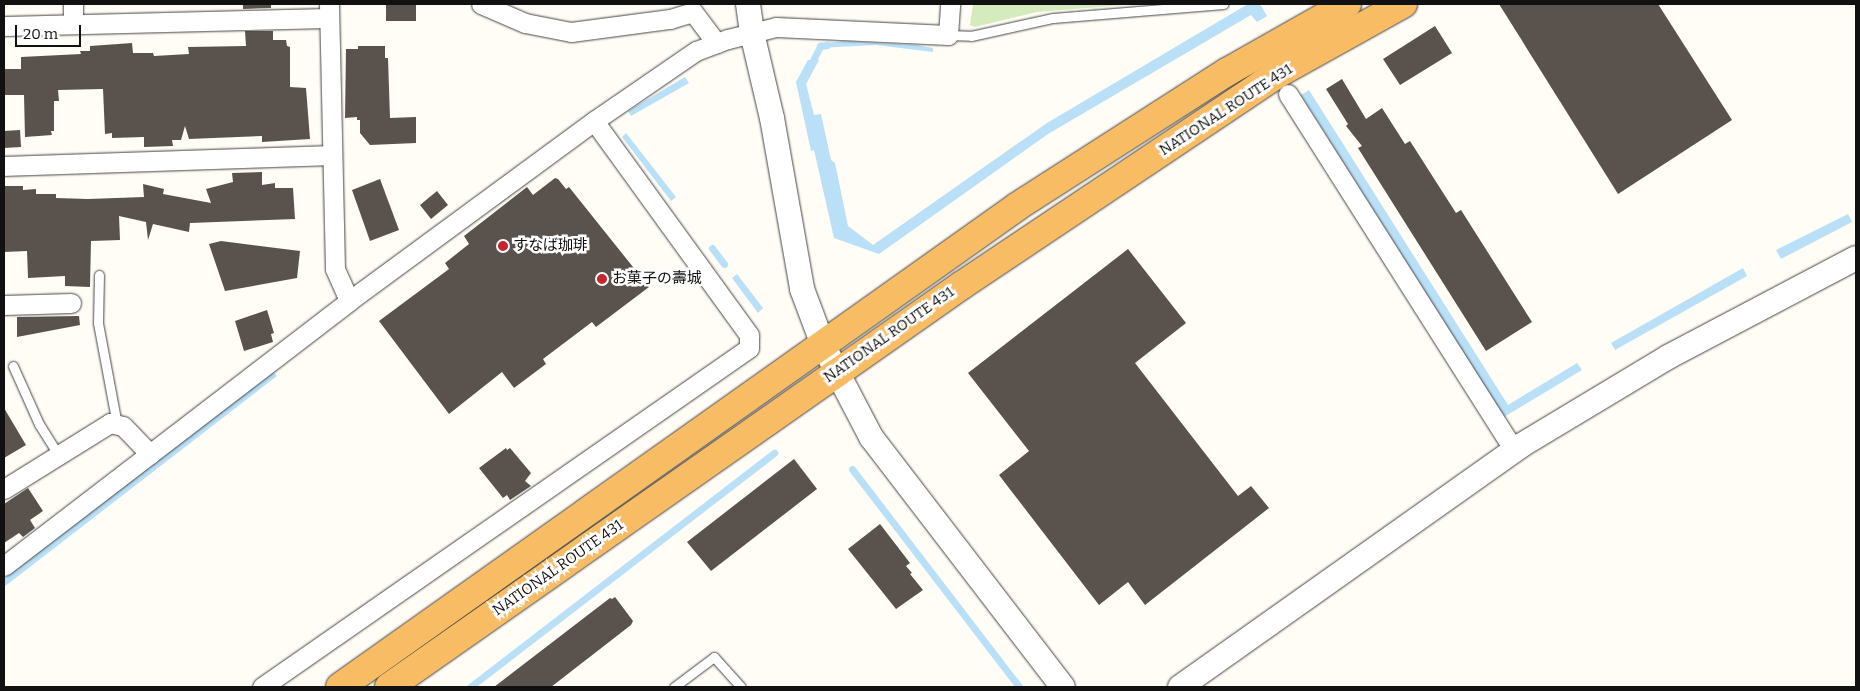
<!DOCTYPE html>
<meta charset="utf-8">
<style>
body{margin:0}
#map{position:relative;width:1860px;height:691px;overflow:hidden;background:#fffdf5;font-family:Bitter,"Noto Sans JP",serif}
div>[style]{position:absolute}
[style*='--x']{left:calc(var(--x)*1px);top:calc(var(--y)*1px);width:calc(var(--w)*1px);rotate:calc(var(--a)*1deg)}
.green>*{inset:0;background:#d5ebbd}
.water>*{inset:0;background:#b9e0f7}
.stream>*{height:7px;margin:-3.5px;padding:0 3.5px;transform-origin:3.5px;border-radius:3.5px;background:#b9e0f7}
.building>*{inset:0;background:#5a524d}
.roads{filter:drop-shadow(0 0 1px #444) drop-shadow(0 0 1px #444)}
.service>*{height:9px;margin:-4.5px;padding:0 4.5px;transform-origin:4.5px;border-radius:4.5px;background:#fff}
.minor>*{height:19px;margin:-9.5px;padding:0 9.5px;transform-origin:9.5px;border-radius:9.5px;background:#fff}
.tertiary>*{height:24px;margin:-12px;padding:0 12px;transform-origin:12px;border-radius:12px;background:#fff}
.trunk>*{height:28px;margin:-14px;padding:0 14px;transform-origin:14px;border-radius:14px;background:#f7bc64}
.dots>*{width:14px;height:14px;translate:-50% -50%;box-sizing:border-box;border:2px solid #fff;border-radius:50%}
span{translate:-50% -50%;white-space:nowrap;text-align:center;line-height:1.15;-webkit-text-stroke:5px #fff;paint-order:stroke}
.street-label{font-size:15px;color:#111}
.poi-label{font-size:15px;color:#111}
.left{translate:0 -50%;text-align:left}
.frame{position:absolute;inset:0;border:5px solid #111;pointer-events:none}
.scale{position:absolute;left:15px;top:25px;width:66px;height:22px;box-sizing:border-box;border:2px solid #111;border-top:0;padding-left:6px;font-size:15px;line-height:18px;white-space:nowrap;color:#111;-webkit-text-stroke:4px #fff;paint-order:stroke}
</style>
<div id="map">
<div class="green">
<div style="clip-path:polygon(973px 4px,1136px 4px,1037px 12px,975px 27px,970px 25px)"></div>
</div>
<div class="water">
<div style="clip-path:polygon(1248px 4px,1260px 4px,1267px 16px,1257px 22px,1251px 15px,1048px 134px,879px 254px,834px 238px,814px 150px,811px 151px,796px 82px,808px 60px,819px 60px,806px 84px,814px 115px,821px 114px,831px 160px,835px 163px,848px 226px,873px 245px,1047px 123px)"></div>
<div style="clip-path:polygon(844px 41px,917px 45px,933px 48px,933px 52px,876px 45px,818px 48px,818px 44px)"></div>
<div style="clip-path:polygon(685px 77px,689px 83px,631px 116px,628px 111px)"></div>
<div style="clip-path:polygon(1309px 90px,1508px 405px,1577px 363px,1582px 370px,1504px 417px,1301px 95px)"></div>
<div style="clip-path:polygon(626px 133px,676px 197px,671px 201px,622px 137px)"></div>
<div style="clip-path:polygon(1848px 214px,1852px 222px,1781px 259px,1776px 250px)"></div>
<div style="clip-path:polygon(1743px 268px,1747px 276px,1615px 350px,1611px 343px)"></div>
<div style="clip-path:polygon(737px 274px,763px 308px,758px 313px,732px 278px)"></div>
<div style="clip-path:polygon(273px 371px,277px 376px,4px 587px,4px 579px)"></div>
</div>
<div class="stream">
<div style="--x:809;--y:68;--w:25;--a:-63"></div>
<div style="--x:820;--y:46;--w:7;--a:-8"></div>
<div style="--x:712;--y:248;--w:20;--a:53"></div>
<div style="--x:852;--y:469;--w:275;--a:52.5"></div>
<div style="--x:470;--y:687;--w:384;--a:-37.6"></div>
</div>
<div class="building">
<div style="clip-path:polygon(243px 4px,271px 4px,271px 8px,243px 9px)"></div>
<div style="clip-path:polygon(386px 4px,416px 4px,416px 21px,386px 21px)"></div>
<div style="clip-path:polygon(1499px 4px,1658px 4px,1732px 120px,1618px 194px)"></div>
<div style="clip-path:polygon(1435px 26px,1452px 53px,1400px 85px,1383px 59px)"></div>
<div style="clip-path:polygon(245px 31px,273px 31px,273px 40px,286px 40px,287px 46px,290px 47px,290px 87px,306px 88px,310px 139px,262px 142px,262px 136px,189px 139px,185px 126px,181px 140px,172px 140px,173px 146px,144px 147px,144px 137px,112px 138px,112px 133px,105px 134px,103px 89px,58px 90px,59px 101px,54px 101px,54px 131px,51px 131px,52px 135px,25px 137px,24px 95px,4px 95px,4px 69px,21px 69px,21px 57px,81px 54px,80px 51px,90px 51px,90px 46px,132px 43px,133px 53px,153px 53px,154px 56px,189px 54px,188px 47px,246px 46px)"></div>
<div style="clip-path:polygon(358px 46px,385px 46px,385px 58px,388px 58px,390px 118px,416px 117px,416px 143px,370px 145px,360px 133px,360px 120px,357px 120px,357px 117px,345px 118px,346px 49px,358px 49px)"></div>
<div style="clip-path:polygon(1342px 79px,1366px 119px,1382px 108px,1405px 144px,1410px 141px,1456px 213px,1461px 210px,1532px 322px,1486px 351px,1358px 148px,1362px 146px,1346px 126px,1348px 124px,1326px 89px)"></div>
<div style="clip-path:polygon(20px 130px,21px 147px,4px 148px,4px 131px)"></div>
<div style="clip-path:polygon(262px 172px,262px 185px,275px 183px,275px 188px,293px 188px,295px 219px,190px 223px,189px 232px,153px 224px,148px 240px,146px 222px,119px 216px,120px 240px,91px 241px,90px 287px,65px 286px,65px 276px,28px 278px,27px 251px,4px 252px,5px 186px,23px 186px,23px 190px,36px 189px,36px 194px,56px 194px,56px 198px,88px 199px,144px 197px,143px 184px,164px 189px,163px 194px,211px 203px,206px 189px,233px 182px,232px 173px)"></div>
<div style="clip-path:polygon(555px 178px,558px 179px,566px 189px,569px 187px,649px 287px,596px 327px,592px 322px,543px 359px,546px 364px,514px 388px,502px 372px,449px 414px,379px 321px,449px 269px,445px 263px,469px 244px,464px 236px,527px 187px,533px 195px)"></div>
<div style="clip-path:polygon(380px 179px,399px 230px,370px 241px,352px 190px)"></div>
<div style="clip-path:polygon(437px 191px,448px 205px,431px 219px,420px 205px)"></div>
<div style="clip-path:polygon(221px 241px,300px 251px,297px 278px,225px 291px,209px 244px)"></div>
<div style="clip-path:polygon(1128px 249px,1186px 323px,1135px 363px,1238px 496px,1251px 486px,1269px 508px,1145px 605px,1128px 582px,1099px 605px,999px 475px,1029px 451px,968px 373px)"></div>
<div style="clip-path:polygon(267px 310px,274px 333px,271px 334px,273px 342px,244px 351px,235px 321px)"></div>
<div style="clip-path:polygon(79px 316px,80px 325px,17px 337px,17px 317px)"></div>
<div style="clip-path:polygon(4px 408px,26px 445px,4px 458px)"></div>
<div style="clip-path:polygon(506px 448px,507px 450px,510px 448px,531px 473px,525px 481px,531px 486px,510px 500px,507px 495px,503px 498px,479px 468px)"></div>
<div style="clip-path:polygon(794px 459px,817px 489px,711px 571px,687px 542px)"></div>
<div style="clip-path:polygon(28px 488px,43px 511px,30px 520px,35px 528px,23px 537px,19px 533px,4px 543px,4px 504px)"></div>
<div style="clip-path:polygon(880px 524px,910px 563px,906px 566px,912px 573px,910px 574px,923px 590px,896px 609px,848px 549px)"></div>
<div style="clip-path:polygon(615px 597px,633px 621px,631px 625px,551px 687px,494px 687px,610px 598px,612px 599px)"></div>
</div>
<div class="roads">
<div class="service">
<div style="--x:948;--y:35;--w:23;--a:2"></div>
<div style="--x:971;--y:36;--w:84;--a:-12.4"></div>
<div style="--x:1053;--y:18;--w:171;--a:-4.7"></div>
<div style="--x:99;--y:275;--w:48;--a:91.2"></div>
<div style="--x:98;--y:323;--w:104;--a:79.4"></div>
<div style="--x:13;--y:366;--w:64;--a:65.9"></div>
<div style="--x:39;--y:424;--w:38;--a:58"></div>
<div style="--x:674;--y:687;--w:50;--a:-36.9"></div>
<div style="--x:714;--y:657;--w:40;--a:48"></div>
</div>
<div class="minor">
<div style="--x:73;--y:4;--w:20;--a:90"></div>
<div style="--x:329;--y:4;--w:265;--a:88.7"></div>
<div style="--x:335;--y:269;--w:35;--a:66"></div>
<div style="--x:481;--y:4;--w:48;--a:23.4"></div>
<div style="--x:525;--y:23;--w:47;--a:11.1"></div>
<div style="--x:571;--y:32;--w:100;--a:-7.5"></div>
<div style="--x:670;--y:19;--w:24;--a:-17"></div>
<div style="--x:693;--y:12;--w:39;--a:53"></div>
<div style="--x:4;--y:26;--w:324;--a:-1.4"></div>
<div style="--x:1288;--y:94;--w:422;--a:57.6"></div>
<div style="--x:4;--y:166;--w:327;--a:-1.9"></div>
<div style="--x:4;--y:305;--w:67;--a:-1.7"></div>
<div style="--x:4;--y:489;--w:125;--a:-31.9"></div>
<div style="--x:110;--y:423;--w:13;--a:13"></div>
<div style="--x:123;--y:426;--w:39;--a:46"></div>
<div style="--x:4;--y:566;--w:435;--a:-37.5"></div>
<div style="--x:349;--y:301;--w:304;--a:-36.3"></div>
<div style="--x:594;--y:121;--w:124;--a:-34.5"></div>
<div style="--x:696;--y:51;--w:34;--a:-21"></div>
<div style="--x:728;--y:39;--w:49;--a:-14"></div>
<div style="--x:776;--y:27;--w:172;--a:2.7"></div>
<div style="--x:948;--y:35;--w:31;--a:-86"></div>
<div style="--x:262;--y:687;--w:593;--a:-34.84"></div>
<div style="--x:749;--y:348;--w:13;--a:-90"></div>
<div style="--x:749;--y:335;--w:264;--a:-125.9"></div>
</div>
<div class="tertiary">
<div style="--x:748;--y:4;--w:29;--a:82"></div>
<div style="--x:752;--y:33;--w:87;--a:76.8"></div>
<div style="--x:772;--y:118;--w:174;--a:80"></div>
<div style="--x:802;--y:289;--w:60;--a:69.4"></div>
<div style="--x:823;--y:345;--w:104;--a:62.4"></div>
<div style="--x:871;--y:437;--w:315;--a:52.5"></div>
<div style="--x:1180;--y:687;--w:417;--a:-35.3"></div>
<div style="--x:1520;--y:446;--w:173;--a:-31"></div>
<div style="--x:1668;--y:357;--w:212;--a:-27.8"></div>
</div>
<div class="trunk">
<div style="--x:340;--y:687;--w:831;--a:-35.35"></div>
<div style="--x:1018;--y:206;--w:248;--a:-32.7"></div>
<div style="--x:1227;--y:72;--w:138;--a:-29.5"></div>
<div style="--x:389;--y:687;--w:700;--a:-35.05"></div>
<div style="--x:962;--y:285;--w:381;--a:-33.8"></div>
<div style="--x:1279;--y:73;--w:142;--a:-29.1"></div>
</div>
</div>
<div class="dots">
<div style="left:503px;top:246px;background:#c4262e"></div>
<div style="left:602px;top:279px;background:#c4262e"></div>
</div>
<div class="street-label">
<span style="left:1226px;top:110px;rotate:-33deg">NATIONAL ROUTE 431</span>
<span style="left:889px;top:335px;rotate:-35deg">NATIONAL ROUTE 431</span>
<span style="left:558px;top:568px;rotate:-35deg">NATIONAL ROUTE 431</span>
</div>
<div class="poi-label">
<span class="left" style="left:513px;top:246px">すなば珈琲</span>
<span class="left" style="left:612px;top:279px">お菓子の壽城</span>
</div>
<div class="frame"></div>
<div class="scale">20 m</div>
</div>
